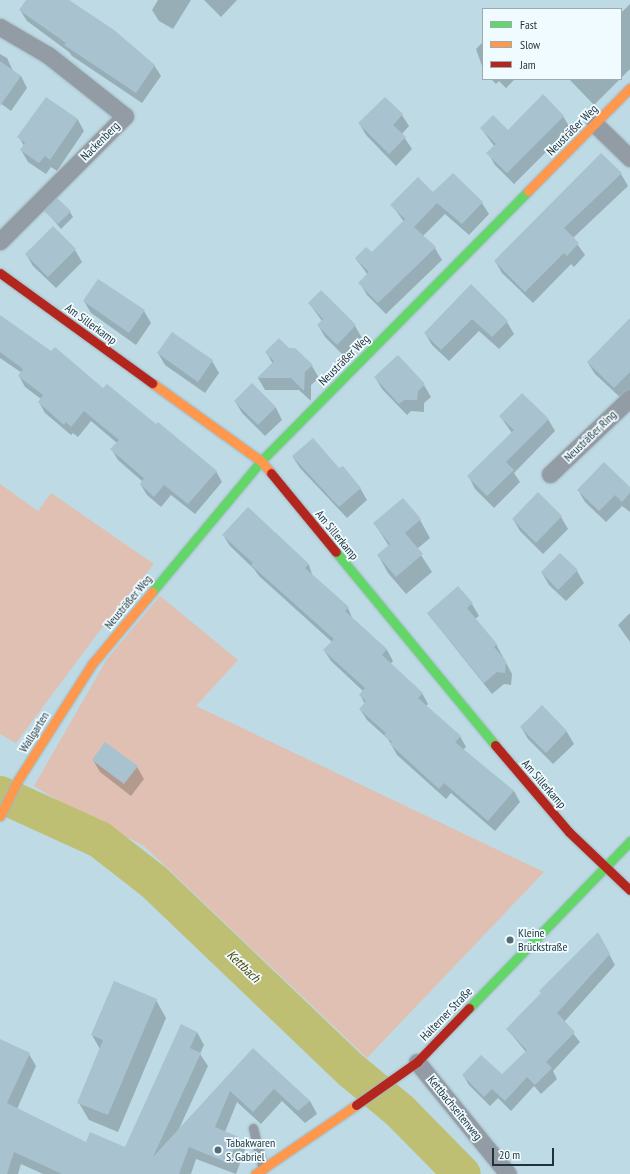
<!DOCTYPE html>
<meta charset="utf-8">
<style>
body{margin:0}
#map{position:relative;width:630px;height:1174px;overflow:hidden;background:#bddae5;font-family:"PT Sans Narrow",sans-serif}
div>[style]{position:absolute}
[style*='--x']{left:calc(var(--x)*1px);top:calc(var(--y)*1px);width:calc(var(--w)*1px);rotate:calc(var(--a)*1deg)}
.green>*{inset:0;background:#e0c0b2}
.shadow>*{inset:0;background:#0003}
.river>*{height:37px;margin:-18.5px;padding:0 18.5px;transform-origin:18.5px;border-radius:18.5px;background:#bfbf74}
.building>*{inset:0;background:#a8c2d0}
.roads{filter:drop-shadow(0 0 1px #a0b7c0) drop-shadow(0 0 1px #a0b7c0)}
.lane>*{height:9px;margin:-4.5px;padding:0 4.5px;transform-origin:4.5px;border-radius:4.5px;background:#939ca4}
.street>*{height:17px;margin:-8.5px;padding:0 8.5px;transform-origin:8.5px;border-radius:8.5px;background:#939ca4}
.fast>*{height:9px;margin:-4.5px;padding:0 4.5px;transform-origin:4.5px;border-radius:4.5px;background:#63d668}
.slow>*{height:9px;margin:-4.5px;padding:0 4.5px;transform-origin:4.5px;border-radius:4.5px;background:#ff974d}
.jam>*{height:9px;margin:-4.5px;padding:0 4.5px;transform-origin:4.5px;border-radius:4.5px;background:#b3261e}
.dots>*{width:11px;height:11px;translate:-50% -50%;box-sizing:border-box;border:2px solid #f0fbff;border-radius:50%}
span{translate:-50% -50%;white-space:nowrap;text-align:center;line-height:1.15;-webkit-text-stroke:3.5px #f0fbff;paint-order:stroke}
.street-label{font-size:12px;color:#1e333b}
.poi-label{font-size:12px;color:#1e333b}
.left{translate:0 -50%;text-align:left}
.water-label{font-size:13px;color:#524b0e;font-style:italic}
.legend{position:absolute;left:482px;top:8px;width:140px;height:72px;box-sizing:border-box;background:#f0fbff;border:1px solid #9cabb1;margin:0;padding:5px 7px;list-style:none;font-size:12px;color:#1e333b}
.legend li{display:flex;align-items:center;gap:8px;height:20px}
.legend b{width:20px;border:1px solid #9cabb1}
.scale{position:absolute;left:492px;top:1148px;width:62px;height:18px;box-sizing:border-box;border:2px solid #1e333b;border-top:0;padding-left:5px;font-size:12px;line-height:14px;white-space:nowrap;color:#1e333b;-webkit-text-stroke:3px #f0fbff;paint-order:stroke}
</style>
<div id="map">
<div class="green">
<div style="clip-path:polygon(0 484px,38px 511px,51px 493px,154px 564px,101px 629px,16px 743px,0 734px)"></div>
<div style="clip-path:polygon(160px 596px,238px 660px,196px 706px,544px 872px,367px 1058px,144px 846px,70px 808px,34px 786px,107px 659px)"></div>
</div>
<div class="shadow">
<div style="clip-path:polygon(27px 0,68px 0,154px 65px,161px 76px,142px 103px,72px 56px,69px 52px,27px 21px,20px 10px)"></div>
<div style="clip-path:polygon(158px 0,191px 0,173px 29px,159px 21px,152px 10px)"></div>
<div style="clip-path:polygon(204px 0,237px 0,221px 17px)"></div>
<div style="clip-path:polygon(630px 4px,630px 69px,621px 78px,621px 13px)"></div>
<div style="clip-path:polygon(483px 42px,483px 69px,476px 49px)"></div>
<div style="clip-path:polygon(0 54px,7px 58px,13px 71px,21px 76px,27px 88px,11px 111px,0 103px)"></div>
<div style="clip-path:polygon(491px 79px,515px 79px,506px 88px,499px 81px,496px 84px)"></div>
<div style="clip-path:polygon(569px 79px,620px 79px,594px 105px)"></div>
<div style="clip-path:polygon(46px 98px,78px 120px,84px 131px,57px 171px,51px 167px,46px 174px,28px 162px,21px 150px,24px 146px,19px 137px)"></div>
<div style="clip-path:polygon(402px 115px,409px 126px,402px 134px,412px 149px,396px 166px,366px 135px,359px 123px)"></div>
<div style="clip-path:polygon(563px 116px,570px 128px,514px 184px,495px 165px,488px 153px,494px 146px,481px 128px,508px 132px)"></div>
<div style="clip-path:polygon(601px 154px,621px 174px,628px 186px,573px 238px,585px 255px,574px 267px,571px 264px,533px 303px,502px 273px,495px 261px)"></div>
<div style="clip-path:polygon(433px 193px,482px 203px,489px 214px,469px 235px,445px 214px,423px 236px,435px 248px,442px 260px,386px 314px,367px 295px,360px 283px,368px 275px,356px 259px,372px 254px,404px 222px,392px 205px)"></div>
<div style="clip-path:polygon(46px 211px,70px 212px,73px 217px,61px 229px)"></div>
<div style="clip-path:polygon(53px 228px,75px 250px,82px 262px,56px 288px,33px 266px,26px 254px)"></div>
<div style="clip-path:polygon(471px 286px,507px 322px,514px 334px,499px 349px,479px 331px,449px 361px,432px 345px,425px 333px)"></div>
<div style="clip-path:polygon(321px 292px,355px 326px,362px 338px,344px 356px,325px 337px,318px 325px,322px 321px,309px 303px)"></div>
<div style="clip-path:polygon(84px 301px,144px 311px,151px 323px,136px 345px,91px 313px)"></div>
<div style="clip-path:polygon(630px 319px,630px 391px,622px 399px,595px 374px,588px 363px)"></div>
<div style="clip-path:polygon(0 322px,156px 426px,216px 471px,222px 482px,195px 514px,171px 495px,161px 507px,147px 495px,141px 485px,143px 482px,118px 460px,112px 450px,117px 443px,91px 421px,78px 437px,73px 433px,71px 435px,45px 413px,39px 402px,41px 399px,25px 387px,19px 376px,22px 373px,0 358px)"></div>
<div style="clip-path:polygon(172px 333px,212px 361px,219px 373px,205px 393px,165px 365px,158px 353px)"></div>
<div style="clip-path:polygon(289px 349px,312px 366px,319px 378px,311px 385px,311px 401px,299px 390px,265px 390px,258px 378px,273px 364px,266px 352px)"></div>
<div style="clip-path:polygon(397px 356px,424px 385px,431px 397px,424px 403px,424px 412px,411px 411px,407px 415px,382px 389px,375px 377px)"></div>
<div style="clip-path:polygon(252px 384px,276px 408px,282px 420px,265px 436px,242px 413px,235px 401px)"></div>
<div style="clip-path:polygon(500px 416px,548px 419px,555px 431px,514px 473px,520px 482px,494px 508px,475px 489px,469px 477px,512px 433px)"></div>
<div style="clip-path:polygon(293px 457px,360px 488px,367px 500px,347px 518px,300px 468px)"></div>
<div style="clip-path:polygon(630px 488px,630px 512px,622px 506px,606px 522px,585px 502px,578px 490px)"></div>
<div style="clip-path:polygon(403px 499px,420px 520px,430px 538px,417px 549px,432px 572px,406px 594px,388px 573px,378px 555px,389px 546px,374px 523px)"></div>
<div style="clip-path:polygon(248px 508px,309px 565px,313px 577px,348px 608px,353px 620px,387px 650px,393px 661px,390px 664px,422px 693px,428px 704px,426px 706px,460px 736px,466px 747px,463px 750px,514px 791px,520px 802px,495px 831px,451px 793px,446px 799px,397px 755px,388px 739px,367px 720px,360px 709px,365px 704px,360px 695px,363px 691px,331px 661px,324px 650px,332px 642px,259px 576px,254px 569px,230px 546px,223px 535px)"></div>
<div style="clip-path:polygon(561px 517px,568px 529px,543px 554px,520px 531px,513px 519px)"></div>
<div style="clip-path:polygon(577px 571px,584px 583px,566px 601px,549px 585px,542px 573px)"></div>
<div style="clip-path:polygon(472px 604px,479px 616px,475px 619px,496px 644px,512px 674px,511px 685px,504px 684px,492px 694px,428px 614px)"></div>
<div style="clip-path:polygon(630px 613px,630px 642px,618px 625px)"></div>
<div style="clip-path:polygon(542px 707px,567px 732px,574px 744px,553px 764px,528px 739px,521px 727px)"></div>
<div style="clip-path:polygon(93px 760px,137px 767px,144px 779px,131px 796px,100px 772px)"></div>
<div style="clip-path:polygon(598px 934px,615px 965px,564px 1022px,580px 1042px,553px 1071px,557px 1079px,541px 1094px,534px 1086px,511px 1111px,498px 1098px,490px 1106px,469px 1085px,463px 1075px,502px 1076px,526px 1052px,507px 1029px)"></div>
<div style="clip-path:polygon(156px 1000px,166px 1018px,118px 1132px,89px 1120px,79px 1103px,100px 1049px,92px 1035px)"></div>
<div style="clip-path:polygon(197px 1032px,204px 1045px,200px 1054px,208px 1066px,178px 1131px,253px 1050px,310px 1101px,317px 1114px,305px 1123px,282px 1101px,261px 1124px,237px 1102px,225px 1132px,238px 1138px,245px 1150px,236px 1174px,196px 1159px,191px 1174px,43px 1174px,21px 1164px,18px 1174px,0 1174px,0 1041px,29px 1054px,36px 1066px,17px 1109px,86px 1144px,125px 1148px)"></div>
</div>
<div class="river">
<div style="--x:0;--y:794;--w:109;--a:24.4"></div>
<div style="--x:99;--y:839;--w:68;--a:37.9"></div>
<div style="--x:153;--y:881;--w:274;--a:43.7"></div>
<div style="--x:351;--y:1070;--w:64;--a:39.9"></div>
<div style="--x:400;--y:1111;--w:88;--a:45.5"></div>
</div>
<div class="building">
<div style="clip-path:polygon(26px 0,69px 0,114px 30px,155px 65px,136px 93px,64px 45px,66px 43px,19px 10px)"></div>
<div style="clip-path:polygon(0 61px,21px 76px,0 106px)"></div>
<div style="clip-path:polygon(543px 94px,564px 116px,507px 173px,486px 153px,496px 144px,480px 128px,493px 115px,508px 130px)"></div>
<div style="clip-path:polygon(46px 97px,78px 119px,50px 160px,45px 156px,39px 163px,20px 150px,25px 143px,17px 137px)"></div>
<div style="clip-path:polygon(385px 97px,403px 114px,393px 125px,406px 137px,389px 154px,358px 123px)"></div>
<div style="clip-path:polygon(601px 153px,622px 173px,564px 228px,579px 243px,567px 256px,564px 253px,525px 292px,494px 261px)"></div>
<div style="clip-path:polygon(453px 173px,483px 202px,462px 224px,437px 203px,414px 227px,436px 247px,378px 303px,358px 283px,369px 272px,355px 258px,366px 247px,372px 252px,405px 219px,390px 205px,418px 177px,433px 192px)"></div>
<div style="clip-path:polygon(57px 198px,71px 211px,58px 224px,44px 211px)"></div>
<div style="clip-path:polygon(53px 226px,76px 249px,48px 277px,25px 254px)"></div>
<div style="clip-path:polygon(98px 279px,145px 310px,129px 333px,83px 301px)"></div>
<div style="clip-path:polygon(471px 284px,508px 321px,492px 337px,472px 319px,441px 350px,424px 333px)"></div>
<div style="clip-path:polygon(321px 290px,356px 325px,337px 345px,317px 325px,323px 319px,308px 303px)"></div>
<div style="clip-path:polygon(0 315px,51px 351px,55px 347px,103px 388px,107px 384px,156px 424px,158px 422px,217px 471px,188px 504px,164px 485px,154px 497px,140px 484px,144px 478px,110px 449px,119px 440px,84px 411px,71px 427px,66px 422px,64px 425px,38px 402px,43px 395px,18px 376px,23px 369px,0 352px)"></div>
<div style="clip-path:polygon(630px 318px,630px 372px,614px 388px,587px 362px)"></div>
<div style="clip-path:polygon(172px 332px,213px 360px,198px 382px,157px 353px)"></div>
<div style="clip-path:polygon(279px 338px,289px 348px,295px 348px,313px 365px,305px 372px,304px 391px,291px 378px,257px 378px,274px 361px,265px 352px)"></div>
<div style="clip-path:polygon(398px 355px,425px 384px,418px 391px,417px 400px,404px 400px,399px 404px,374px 377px)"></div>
<div style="clip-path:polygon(252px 383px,276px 407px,258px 425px,234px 401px)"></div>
<div style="clip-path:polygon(522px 393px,549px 419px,506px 462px,514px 470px,487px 496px,467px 476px,514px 430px,499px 416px)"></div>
<div style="clip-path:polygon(313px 438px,339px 468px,343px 466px,361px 488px,339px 507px,292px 456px)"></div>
<div style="clip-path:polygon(604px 462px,630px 487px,630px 493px,622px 502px,615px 495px,599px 511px,577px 490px)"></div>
<div style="clip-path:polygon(538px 492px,562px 516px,536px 543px,512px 519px)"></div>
<div style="clip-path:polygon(403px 498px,421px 519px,405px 533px,423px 554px,396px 577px,377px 555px,390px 544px,373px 523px)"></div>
<div style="clip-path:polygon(248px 507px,309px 564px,305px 568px,349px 607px,345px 611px,387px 649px,382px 655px,423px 693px,418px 698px,461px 736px,455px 742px,514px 791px,488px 821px,444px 783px,439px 789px,390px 744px,392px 742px,384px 735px,386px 733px,359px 709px,366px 701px,359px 695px,365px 688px,323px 650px,334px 639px,251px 565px,253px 563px,222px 535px)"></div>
<div style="clip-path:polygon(560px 553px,578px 570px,558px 590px,541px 572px)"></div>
<div style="clip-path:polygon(458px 586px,473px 603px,467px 608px,497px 644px,494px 647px,506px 661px,505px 673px,497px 672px,484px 683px,427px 613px)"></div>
<div style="clip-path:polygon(542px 705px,567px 731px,546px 753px,520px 727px)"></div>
<div style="clip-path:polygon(105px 742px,138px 766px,124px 784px,92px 760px)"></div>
<div style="clip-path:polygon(598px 932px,610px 954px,557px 1013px,575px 1032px,546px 1062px,552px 1068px,535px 1085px,527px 1077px,505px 1101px,492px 1089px,484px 1097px,462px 1075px,481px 1055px,502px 1074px,527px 1050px,506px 1029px,541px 993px,539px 991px)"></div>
<div style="clip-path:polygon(114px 981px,157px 999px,108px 1115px,77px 1103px,103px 1040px,91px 1035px)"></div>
<div style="clip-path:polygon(181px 1024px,197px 1032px,190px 1048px,201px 1053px,153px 1157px,253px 1048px,310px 1101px,298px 1111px,274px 1089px,253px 1112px,230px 1091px,215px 1127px,239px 1137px,228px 1163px,189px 1147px,179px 1174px,62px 1174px,14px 1152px,7px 1174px,0 1174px,0 1039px,30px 1053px,7px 1103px,86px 1142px,90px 1132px,125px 1147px)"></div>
</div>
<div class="roads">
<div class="lane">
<div style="--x:253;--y:1128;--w:42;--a:76.3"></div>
</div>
<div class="street">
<div style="--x:0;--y:27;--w:56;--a:30.3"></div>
<div style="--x:48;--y:55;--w:98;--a:38.4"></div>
<div style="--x:125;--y:116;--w:177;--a:135"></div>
<div style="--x:595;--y:124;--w:49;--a:44.2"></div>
<div style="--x:550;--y:474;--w:110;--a:-43.5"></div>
<div style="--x:417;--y:1062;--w:144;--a:50.9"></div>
</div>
<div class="fast">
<div style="--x:336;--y:552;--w:250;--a:50.5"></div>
<div style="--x:152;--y:592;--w:170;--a:-50.2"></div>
<div style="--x:261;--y:461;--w:380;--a:-45.3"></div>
<div style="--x:469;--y:1008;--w:232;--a:-46"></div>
</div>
<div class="slow">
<div style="--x:528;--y:191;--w:145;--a:-45.3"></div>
<div style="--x:152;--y:383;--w:134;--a:35.6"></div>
<div style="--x:261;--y:461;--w:16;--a:50"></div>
<div style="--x:0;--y:816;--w:40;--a:-63.4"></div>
<div style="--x:18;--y:780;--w:138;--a:-57.5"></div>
<div style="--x:92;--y:664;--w:94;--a:-50.2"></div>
<div style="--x:255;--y:1174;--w:122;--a:-34.3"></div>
</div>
<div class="jam">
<div style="--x:0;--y:273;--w:188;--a:35.9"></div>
<div style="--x:271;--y:473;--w:102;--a:50.6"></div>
<div style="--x:495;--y:745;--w:114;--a:49.6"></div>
<div style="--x:569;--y:832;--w:84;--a:43.6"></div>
<div style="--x:356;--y:1105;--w:75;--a:-35.2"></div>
<div style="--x:417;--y:1062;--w:75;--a:-46.1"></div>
</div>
</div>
<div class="dots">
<div style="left:510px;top:940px;background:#566d76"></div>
<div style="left:218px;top:1150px;background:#566d76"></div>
</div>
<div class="street-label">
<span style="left:572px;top:130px;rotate:-45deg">Neusträßer Weg</span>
<span style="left:100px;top:141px;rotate:-45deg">Nackenberg</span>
<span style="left:91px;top:324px;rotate:36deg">Am Sillerkamp</span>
<span style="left:344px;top:360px;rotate:-45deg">Neusträßer Weg</span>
<span style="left:590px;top:436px;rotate:-44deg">Neusträßer Ring</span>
<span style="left:337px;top:535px;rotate:51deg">Am Sillerkamp</span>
<span style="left:128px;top:602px;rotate:-50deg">Neusträßer Weg</span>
<span style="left:34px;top:732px;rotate:-58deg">Wallgarten</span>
<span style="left:544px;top:784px;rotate:49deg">Am Sillerkamp</span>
<span style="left:446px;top:1014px;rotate:-46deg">Halterner Straße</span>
<span style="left:455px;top:1108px;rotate:51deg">Kettbachseitenweg</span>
</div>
<div class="poi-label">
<span class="left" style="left:518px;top:940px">Kleine<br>Brückstraße</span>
<span class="left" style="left:226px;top:1150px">Tabakwaren<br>S. Gabriel</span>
</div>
<div class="water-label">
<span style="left:243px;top:967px;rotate:44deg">Kettbach</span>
</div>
<ul class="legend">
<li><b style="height:5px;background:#63d668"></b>Fast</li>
<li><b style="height:5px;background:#ff974d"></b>Slow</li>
<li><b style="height:5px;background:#b3261e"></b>Jam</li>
</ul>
<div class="scale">20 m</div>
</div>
